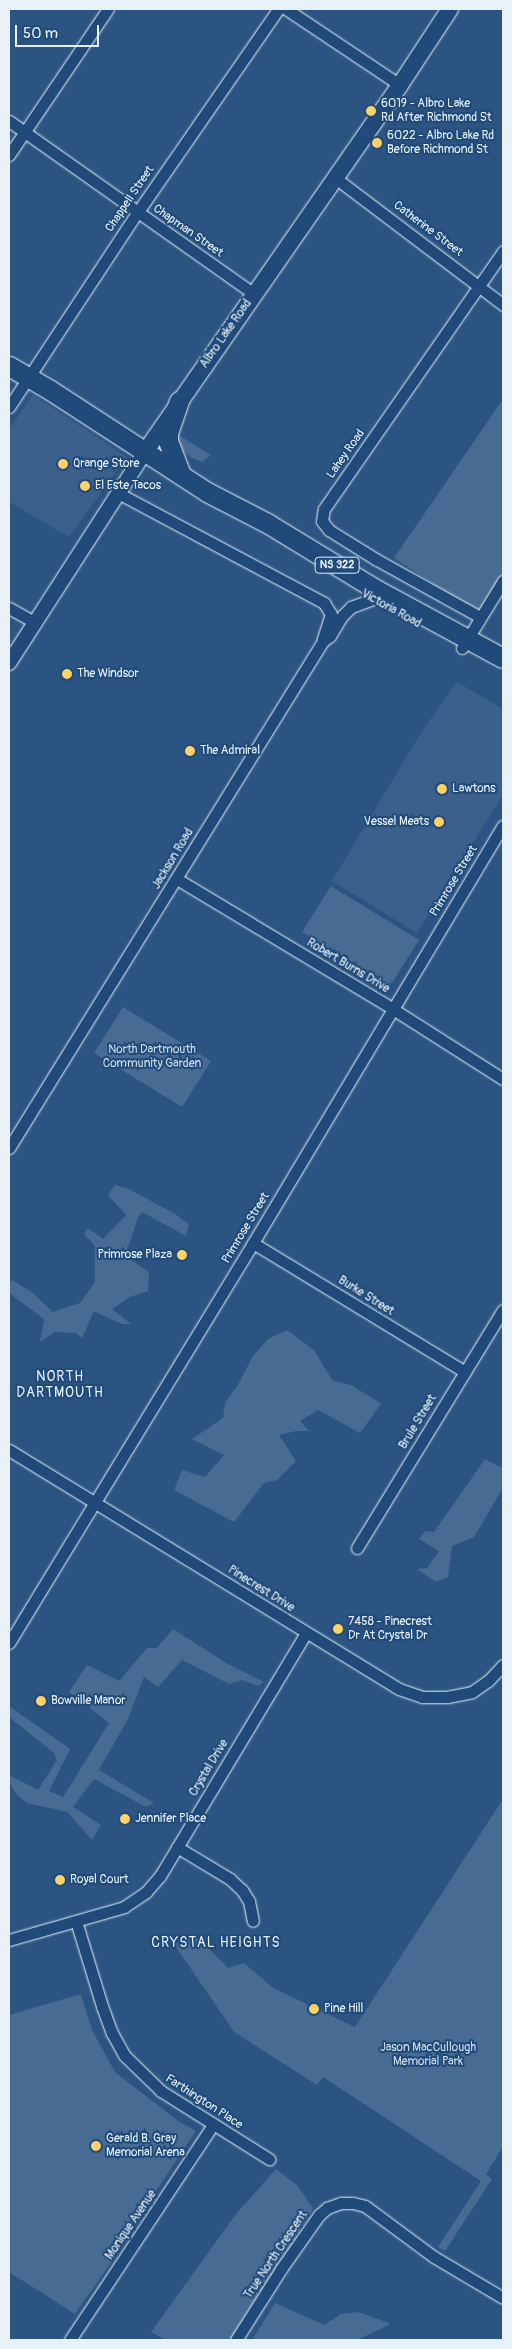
<!DOCTYPE html>
<style>
body{margin:0}
#map{position:relative;width:512px;height:2349px;overflow:hidden;background:#2b5482;font-family:Pangolin,sans-serif}
div>[style]{position:absolute}
[style*='--x']{left:calc(var(--x)*1px);top:calc(var(--y)*1px);width:calc(var(--w)*1px);rotate:calc(var(--a)*1deg)}
.built>*{inset:0;background:#3a608b}
.green>*{inset:0;background:#476b93}
.roads{filter:drop-shadow(0 0 1px #e8f1f8) drop-shadow(0 0 1px #e8f1f8)}
.minor>*{height:11px;margin:-5.5px;padding:0 5.5px;transform-origin:5.5px;border-radius:5.5px;background:#1f4a7a}
.tertiary>*{height:14px;margin:-7px;padding:0 7px;transform-origin:7px;border-radius:7px;background:#1f4a7a}
.secondary>*{height:16px;margin:-8px;padding:0 8px;transform-origin:8px;border-radius:8px;background:#1f4a7a}
.primary>*{height:19px;margin:-9.5px;padding:0 9.5px;transform-origin:9.5px;border-radius:9.5px;background:#1f4a7a}
.dots>*{width:14px;height:14px;translate:-50% -50%;box-sizing:border-box;border:2px solid #1f4a7a;border-radius:50%}
span{translate:-50% -50%;white-space:nowrap;text-align:center;line-height:1.15;-webkit-text-stroke:4px #1f4a7a;paint-order:stroke}
.shield-label span{padding:1px 4px;background:#1f4a7a;border:1px solid;border-radius:4px;-webkit-text-stroke-width:0}
.shield-label{font-size:11px;color:#e8f1f8;font-weight:700}
.poi-label{font-size:12px;color:#e8f1f8}
.left{translate:0 -50%;text-align:left}
.right{translate:-100% -50%;text-align:right}
.street-label{font-size:12px;color:#e8f1f8}
.park-label{font-size:12px;color:#d0dde9}
.neighbourhood-label{font-size:14px;color:#e8f1f8;letter-spacing:1px}
.frame{position:absolute;inset:0;border:10px solid #e8f1f8;pointer-events:none}
.scale{position:absolute;left:15px;top:25px;width:84px;height:22px;box-sizing:border-box;border:2px solid #e8f1f8;border-top:0;padding-left:6px;font-size:15px;line-height:18px;white-space:nowrap;color:#e8f1f8;-webkit-text-stroke:4px #1f4a7a;paint-order:stroke}
</style>
<div id="map">
<div class="built">
<div style="clip-path:polygon(33px 395px,127px 457px,69px 537px,9px 502px,9px 429px)"></div>
<div style="clip-path:polygon(457px 682px,503px 709px,503px 795px,417px 933px,332px 881px,422px 731px)"></div>
</div>
<div class="green">
<div style="clip-path:polygon(503px 399px,503px 576px,478px 613px,394px 558px)"></div>
<div style="clip-path:polygon(177px 434px,211px 455px,202px 462px,190px 457px,183px 451px,176px 439px)"></div>
<div style="clip-path:polygon(331px 886px,419px 940px,390px 986px,302px 932px)"></div>
<div style="clip-path:polygon(123px 1007px,211px 1061px,182px 1107px,94px 1053px)"></div>
<div style="clip-path:polygon(115px 1185px,129px 1189px,175px 1214px,189px 1224px,186px 1236px,142px 1212px,138px 1218px,125px 1256px,149px 1272px,148px 1291px,130px 1297px,112px 1309px,131px 1324px,121px 1324px,94px 1311px,82px 1338px,75px 1333px,55px 1332px,40px 1342px,44px 1319px,9px 1293px,9px 1284px,12px 1280px,32px 1292px,53px 1312px,80px 1303px,95px 1282px,95px 1246px,84px 1234px,88px 1228px,103px 1239px,126px 1215px,108px 1195px)"></div>
<div style="clip-path:polygon(287px 1330px,314px 1350px,332px 1380px,353px 1386px,381px 1404px,360px 1433px,318px 1410px,300px 1421px,309px 1431px,296px 1431px,279px 1435px,296px 1461px,277px 1480px,264px 1483px,234px 1522px,174px 1490px,182px 1470px,205px 1477px,224px 1455px,192px 1439px,223px 1418px,225px 1403px,239px 1383px,253px 1356px,268px 1339px)"></div>
<div style="clip-path:polygon(485px 1459px,503px 1468px,503px 1488px,474px 1537px,452px 1546px,448px 1577px,436px 1582px,417px 1569px,427px 1568px,439px 1551px,419px 1539px,425px 1531px,434px 1532px)"></div>
<div style="clip-path:polygon(173px 1629px,228px 1664px,264px 1682px,259px 1686px,242px 1680px,229px 1684px,182px 1660px,158px 1687px,144px 1677px,128px 1719px,99px 1770px,154px 1803px,146px 1807px,94px 1779px,73px 1807px,101px 1825px,92px 1840px,67px 1812px,27px 1803px,17px 1795px,9px 1782px,9px 1775px,38px 1790px,57px 1760px,54px 1753px,9px 1717px,9px 1706px,70px 1749px,49px 1791px,63px 1797px,109px 1723px,69px 1692px,87px 1665px,119px 1681px,147px 1648px,157px 1648px)"></div>
<div style="clip-path:polygon(503px 1799px,503px 2147px,486px 2174px,492px 2179px,445px 2251px,438px 2247px,481px 2181px,323px 2077px,317px 2085px,234px 2032px,174px 1944px,198px 1937px,228px 1968px,244px 1963px,273px 1988px,355px 2027px)"></div>
<div style="clip-path:polygon(81px 1994px,92px 2030px,115px 2072px,177px 2120px,196px 2131px,127px 2235px,129px 2237px,75px 2314px,9px 2272px,9px 2015px)"></div>
<div style="clip-path:polygon(276px 2169px,297px 2185px,313px 2208px,238px 2340px,161px 2340px,162px 2338px,151px 2332px,236px 2214px)"></div>
<div style="clip-path:polygon(275px 2303px,324px 2325px,341px 2314px,359px 2312px,391px 2324px,357px 2340px,252px 2340px)"></div>
</div>
<div class="roads">
<div class="minor">
<div style="--x:286;--y:9;--w:137;--a:33.7"></div>
<div style="--x:9;--y:121;--w:300;--a:35.2"></div>
<div style="--x:9;--y:155;--w:176;--a:-55.9"></div>
<div style="--x:334;--y:177;--w:212;--a:37.1"></div>
<div style="--x:9;--y:407;--w:232;--a:-56.6"></div>
<div style="--x:137;--y:213;--w:248;--a:-55.3"></div>
<div style="--x:118;--y:493;--w:234;--a:28.1"></div>
<div style="--x:324;--y:603;--w:13;--a:58"></div>
<div style="--x:331;--y:614;--w:26;--a:108"></div>
<div style="--x:9;--y:608;--w:29;--a:29"></div>
<div style="--x:480;--y:617;--w:118;--a:-151"></div>
<div style="--x:377;--y:560;--w:57;--a:-148"></div>
<div style="--x:329;--y:530;--w:11;--a:-128"></div>
<div style="--x:322;--y:521;--w:12;--a:-81"></div>
<div style="--x:324;--y:509;--w:314;--a:-55.2"></div>
<div style="--x:462;--y:648;--w:79;--a:-58.5"></div>
<div style="--x:177;--y:879;--w:252;--a:31"></div>
<div style="--x:393;--y:1009;--w:130;--a:32.5"></div>
<div style="--x:9;--y:1148;--w:596;--a:-58.23"></div>
<div style="--x:323;--y:641;--w:9;--a:-36"></div>
<div style="--x:330;--y:636;--w:23;--a:-59"></div>
<div style="--x:342;--y:616;--w:13;--a:-45"></div>
<div style="--x:351;--y:607;--w:23;--a:-20"></div>
<div style="--x:253;--y:1243;--w:248;--a:31.3"></div>
<div style="--x:9;--y:1450;--w:457;--a:31.5"></div>
<div style="--x:399;--y:1689;--w:24;--a:19"></div>
<div style="--x:422;--y:1697;--w:25;--a:0"></div>
<div style="--x:447;--y:1697;--w:25;--a:-11"></div>
<div style="--x:472;--y:1692;--w:19;--a:-35"></div>
<div style="--x:488;--y:1681;--w:22;--a:-47"></div>
<div style="--x:357;--y:1548;--w:279;--a:-58.5"></div>
<div style="--x:9;--y:1643;--w:469;--a:-58.6"></div>
<div style="--x:253;--y:1243;--w:486;--a:-59.1"></div>
<div style="--x:177;--y:1847;--w:62;--a:31.1"></div>
<div style="--x:230;--y:1879;--w:16;--a:43"></div>
<div style="--x:242;--y:1890;--w:13;--a:58"></div>
<div style="--x:249;--y:1901;--w:20;--a:79"></div>
<div style="--x:76;--y:1921;--w:89;--a:73"></div>
<div style="--x:102;--y:2006;--w:29;--a:70"></div>
<div style="--x:112;--y:2033;--w:26;--a:61"></div>
<div style="--x:125;--y:2056;--w:50;--a:44.2"></div>
<div style="--x:161;--y:2091;--w:128;--a:32.2"></div>
<div style="--x:9;--y:1940;--w:120;--a:-16"></div>
<div style="--x:124;--y:1907;--w:27;--a:-34"></div>
<div style="--x:146;--y:1892;--w:21;--a:-49"></div>
<div style="--x:160;--y:1876;--w:283;--a:-59"></div>
<div style="--x:70;--y:2340;--w:258;--a:-56.4"></div>
<div style="--x:236;--y:2340;--w:84;--a:-57.6"></div>
<div style="--x:281;--y:2269;--w:66;--a:-54.9"></div>
<div style="--x:319;--y:2215;--w:11;--a:-41"></div>
<div style="--x:327;--y:2208;--w:15;--a:-20"></div>
<div style="--x:341;--y:2203;--w:12;--a:0"></div>
<div style="--x:353;--y:2203;--w:12;--a:14"></div>
<div style="--x:365;--y:2206;--w:86;--a:36.5"></div>
<div style="--x:434;--y:2257;--w:80;--a:30.7"></div>
</div>
<div class="tertiary">
<div style="--x:9;--y:663;--w:251;--a:-57.2"></div>
</div>
<div class="secondary">
<div style="--x:145;--y:452;--w:447;--a:-55.2"></div>
<div style="--x:400;--y:85;--w:91;--a:-56.7"></div>
</div>
<div class="primary">
<div style="--x:9;--y:366;--w:48;--a:30.3"></div>
<div style="--x:50;--y:390;--w:187;--a:33"></div>
<div style="--x:207;--y:492;--w:68;--a:27.3"></div>
<div style="--x:267;--y:523;--w:129;--a:31.3"></div>
<div style="--x:377;--y:590;--w:143;--a:28.4"></div>
<div style="--x:179;--y:401;--w:34;--a:109"></div>
<div style="--x:168;--y:433;--w:8;--a:90"></div>
<div style="--x:168;--y:441;--w:34;--a:69"></div>
</div>
</div>
<div class="dots">
<div style="left:371px;top:111px;background:#ffd166"></div>
<div style="left:377px;top:143px;background:#ffd166"></div>
<div style="left:63px;top:464px;background:#ffd166"></div>
<div style="left:85px;top:486px;background:#ffd166"></div>
<div style="left:67px;top:674px;background:#ffd166"></div>
<div style="left:190px;top:751px;background:#ffd166"></div>
<div style="left:442px;top:789px;background:#ffd166"></div>
<div style="left:439px;top:822px;background:#ffd166"></div>
<div style="left:182px;top:1255px;background:#ffd166"></div>
<div style="left:338px;top:1629px;background:#ffd166"></div>
<div style="left:41px;top:1701px;background:#ffd166"></div>
<div style="left:125px;top:1819px;background:#ffd166"></div>
<div style="left:60px;top:1880px;background:#ffd166"></div>
<div style="left:314px;top:2009px;background:#ffd166"></div>
<div style="left:96px;top:2146px;background:#ffd166"></div>
</div>
<div class="shield-label">
<span style="left:337px;top:565px">NS 322</span>
</div>
<div class="poi-label">
<span class="left" style="left:381px;top:111px">6019 - Albro Lake<br>Rd After Richmond St</span>
<span class="left" style="left:387px;top:143px">6022 - Albro Lake Rd<br>Before Richmond St</span>
<span class="left" style="left:73px;top:464px">Qrange Store</span>
<span class="left" style="left:95px;top:486px">El Este Tacos</span>
<span class="left" style="left:77px;top:674px">The Windsor</span>
<span class="left" style="left:200px;top:751px">The Admiral</span>
<span class="left" style="left:452px;top:789px">Lawtons</span>
<span class="right" style="left:429px;top:822px">Vessel Meats</span>
<span class="right" style="left:172px;top:1255px">Primrose Plaza</span>
<span class="left" style="left:348px;top:1629px">7458 - Pinecrest<br>Dr At Crystal Dr</span>
<span class="left" style="left:51px;top:1701px">Bowville Manor</span>
<span class="left" style="left:135px;top:1819px">Jennifer Place</span>
<span class="left" style="left:70px;top:1880px">Royal Court</span>
<span class="left" style="left:324px;top:2009px">Pine Hill</span>
<span class="left" style="left:106px;top:2146px">Gerald B. Gray<br>Memorial Arena</span>
</div>
<div class="street-label">
<span style="left:130px;top:199px;rotate:-56deg">Chappell Street</span>
<span style="left:428px;top:229px;rotate:37deg">Catherine Street</span>
<span style="left:188px;top:231px;rotate:35deg">Chapman Street</span>
<span style="left:226px;top:334px;rotate:-55deg">Albro Lake Road</span>
<span style="left:346px;top:454px;rotate:-55deg">Lahey Road</span>
<span style="left:391px;top:609px;rotate:29deg">Victoria Road</span>
<span style="left:173px;top:859px;rotate:-59deg">Jackson Road</span>
<span style="left:454px;top:881px;rotate:-59deg">Primrose Street</span>
<span style="left:348px;top:966px;rotate:31deg">Robert Burns Drive</span>
<span style="left:246px;top:1228px;rotate:-59deg">Primrose Street</span>
<span style="left:366px;top:1296px;rotate:32deg">Burke Street</span>
<span style="left:418px;top:1422px;rotate:-59deg">Brule Street</span>
<span style="left:261px;top:1589px;rotate:32deg">Pinecrest Drive</span>
<span style="left:209px;top:1768px;rotate:-59deg">Crystal Drive</span>
<span style="left:204px;top:2102px;rotate:33deg">Farthington Place</span>
<span style="left:131px;top:2225px;rotate:-56deg">Monique Avenue</span>
<span style="left:276px;top:2255px;rotate:-56deg">True North Crescent</span>
</div>
<div class="park-label">
<span style="left:152px;top:1057px">North Dartmouth<br>Community Garden</span>
<span style="left:428px;top:2055px">Jason MacCullough<br>Memorial Park</span>
</div>
<div class="neighbourhood-label">
<span style="left:60px;top:1385px">NORTH<br>DARTMOUTH</span>
<span style="left:216px;top:1943px">CRYSTAL HEIGHTS</span>
</div>
<div class="frame"></div>
<div class="scale">50 m</div>
</div>
